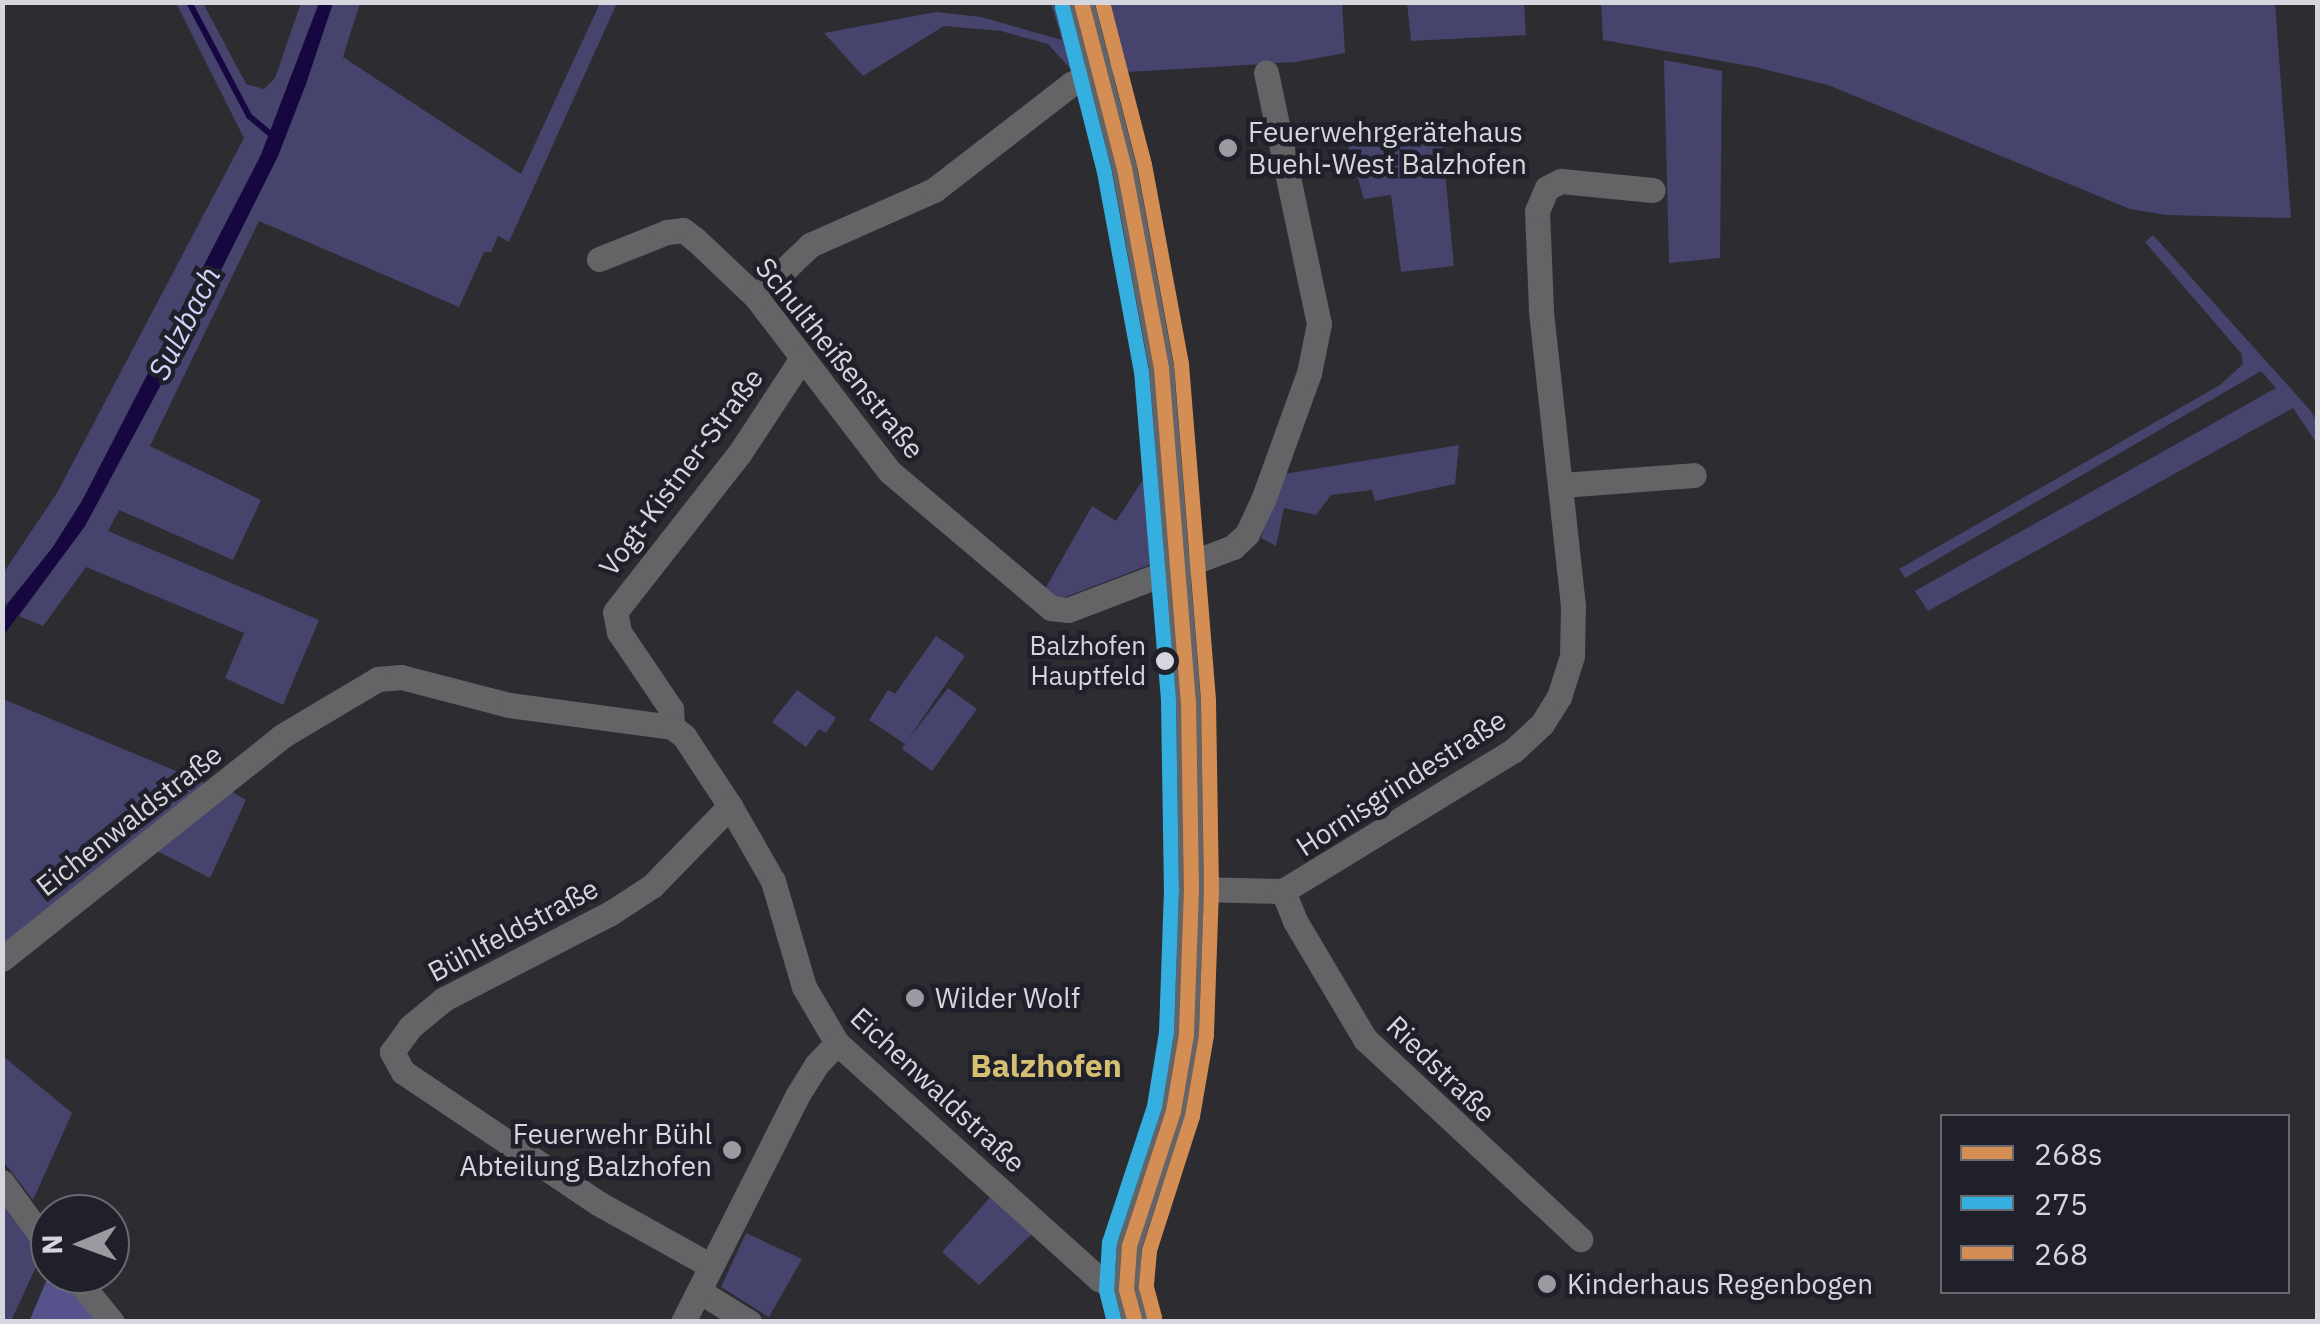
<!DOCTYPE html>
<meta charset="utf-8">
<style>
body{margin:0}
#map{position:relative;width:2320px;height:1324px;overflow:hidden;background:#2c2c31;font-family:"IBM Plex Sans",sans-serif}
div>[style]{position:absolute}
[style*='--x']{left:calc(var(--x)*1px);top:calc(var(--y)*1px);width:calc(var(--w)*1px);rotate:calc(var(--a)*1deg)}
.green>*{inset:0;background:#46436d}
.forest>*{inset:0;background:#56528c}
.water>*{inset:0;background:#170740}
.stream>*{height:6px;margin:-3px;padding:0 3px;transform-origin:3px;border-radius:3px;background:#170740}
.minor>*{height:25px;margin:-12.5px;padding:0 12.5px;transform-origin:12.5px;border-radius:12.5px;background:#646467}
.bus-1>*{height:15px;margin:-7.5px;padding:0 7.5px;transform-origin:7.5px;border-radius:7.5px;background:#d48e54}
.bus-2>*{height:15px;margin:-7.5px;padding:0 7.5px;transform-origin:7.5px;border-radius:7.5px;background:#35afdf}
.bus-3>*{height:15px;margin:-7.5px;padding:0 7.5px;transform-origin:7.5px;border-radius:7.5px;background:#d48e54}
.dots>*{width:28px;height:28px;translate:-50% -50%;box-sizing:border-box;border:5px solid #20202a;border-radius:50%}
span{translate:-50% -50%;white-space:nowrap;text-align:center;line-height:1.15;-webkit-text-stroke:9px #20202a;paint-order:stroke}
.bus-label{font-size:26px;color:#d6d6de}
.right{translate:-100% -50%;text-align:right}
.poi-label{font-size:28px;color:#d6d6de}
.left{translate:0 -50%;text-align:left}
.street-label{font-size:28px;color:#d6d6de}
.water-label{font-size:30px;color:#d3d3fb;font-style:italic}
.quarter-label{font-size:32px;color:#d4bf72;font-weight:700}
.frame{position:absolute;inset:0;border:5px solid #d6d6de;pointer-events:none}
.legend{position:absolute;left:1940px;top:1114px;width:350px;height:180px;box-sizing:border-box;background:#20202a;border:2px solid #696972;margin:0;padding:12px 18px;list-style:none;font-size:30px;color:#d6d6de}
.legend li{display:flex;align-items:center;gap:20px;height:50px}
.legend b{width:50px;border:2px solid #696972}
.north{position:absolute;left:30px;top:1194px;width:100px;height:100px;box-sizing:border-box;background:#20202a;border:2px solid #696972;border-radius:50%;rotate:269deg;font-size:28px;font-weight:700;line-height:40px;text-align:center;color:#d6d6de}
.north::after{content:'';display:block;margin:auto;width:35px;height:45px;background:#9a9aa1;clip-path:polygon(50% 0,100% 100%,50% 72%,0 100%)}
</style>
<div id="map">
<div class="green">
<div style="clip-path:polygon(176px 3px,203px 3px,246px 84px,264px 89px,275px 78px,301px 3px,319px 3px,261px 155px,82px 501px,53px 547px,6px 605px,2px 575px,57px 493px,244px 138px)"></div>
<div style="clip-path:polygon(333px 3px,360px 3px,343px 57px,521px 174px,600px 3px,617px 3px,509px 242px,498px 236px,491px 252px,484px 252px,459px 307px,259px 221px,150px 446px,261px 500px,233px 560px,119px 510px,108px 531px,319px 620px,283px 705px,225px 678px,244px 633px,86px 567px,43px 626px,19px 616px,85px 526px,202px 308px,278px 156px)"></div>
<div style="clip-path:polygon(1051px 3px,1073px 3px,1086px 55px,1074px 73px,1048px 44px,1001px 31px,944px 26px,863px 76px,824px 33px,936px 12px,981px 17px,1062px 40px)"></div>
<div style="clip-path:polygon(1108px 3px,1342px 3px,1345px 53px,1296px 62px,1128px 72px)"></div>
<div style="clip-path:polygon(1407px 3px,1524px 3px,1526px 35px,1411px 41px)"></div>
<div style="clip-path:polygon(1601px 3px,2275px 3px,2291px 218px,2166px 215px,2130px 209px,1828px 85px,1755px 67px,1603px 40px)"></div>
<div style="clip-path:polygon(1664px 60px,1722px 71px,1720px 258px,1669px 263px)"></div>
<div style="clip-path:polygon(1441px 130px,1454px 266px,1401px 272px,1391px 195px,1364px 199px,1347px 142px)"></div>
<div style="clip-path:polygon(2153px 235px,2310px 410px,2317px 422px,2317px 444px,2293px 408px,1928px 611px,1915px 591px,2276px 388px,2261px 371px,1905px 578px,1899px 569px,2220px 385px,2243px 364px,2241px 353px,2145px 242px)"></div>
<div style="clip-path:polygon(1459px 445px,1455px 484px,1375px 501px,1372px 490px,1331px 495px,1316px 515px,1284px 508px,1276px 546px,1261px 538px,1284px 474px)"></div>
<div style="clip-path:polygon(1161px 452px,1170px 557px,1055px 601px,1044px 591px,1092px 506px,1116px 521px)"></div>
<div style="clip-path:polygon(936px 636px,965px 656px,907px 741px,948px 688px,977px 709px,932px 771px,902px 749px,905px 744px,869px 720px,888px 690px,895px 694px)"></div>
<div style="clip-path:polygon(797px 690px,836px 718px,826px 733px,819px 729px,806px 747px,772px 722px)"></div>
<div style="clip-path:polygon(3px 699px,210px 785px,3px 949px)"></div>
<div style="clip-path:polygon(231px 791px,246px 800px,210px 878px,157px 851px)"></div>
<div style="clip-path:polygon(3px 1056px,72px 1113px,33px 1200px,3px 1161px)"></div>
<div style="clip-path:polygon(993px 1194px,1033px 1233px,979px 1285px,942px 1252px)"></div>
<div style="clip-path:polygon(2px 1199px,43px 1252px,11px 1321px,3px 1321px)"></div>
<div style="clip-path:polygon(746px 1233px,802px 1259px,769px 1317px,721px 1287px)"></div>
</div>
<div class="forest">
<div style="clip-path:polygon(50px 1272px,60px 1274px,99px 1321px,29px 1322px)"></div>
</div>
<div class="water">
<div style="clip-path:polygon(319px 3px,333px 3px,306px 84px,278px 156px,202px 308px,85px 526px,3px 636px,3px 610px,53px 547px,82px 501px,261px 155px)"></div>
</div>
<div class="stream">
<div style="--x:189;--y:2;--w:129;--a:62.2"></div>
<div style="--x:249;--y:116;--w:34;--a:40"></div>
</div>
<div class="minor">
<div style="--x:1081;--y:2;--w:171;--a:75.5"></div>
<div style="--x:1124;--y:168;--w:203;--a:79.5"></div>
<div style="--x:1161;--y:368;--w:334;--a:85.4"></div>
<div style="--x:1188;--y:701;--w:188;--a:89.1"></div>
<div style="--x:1191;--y:889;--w:145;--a:92"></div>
<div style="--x:1186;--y:1034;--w:78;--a:99.6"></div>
<div style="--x:1173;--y:1111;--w:142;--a:108.1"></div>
<div style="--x:1129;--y:1246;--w:43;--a:94"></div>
<div style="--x:1126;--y:1289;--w:34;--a:75"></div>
<div style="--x:599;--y:259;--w:73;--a:-21.7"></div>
<div style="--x:667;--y:232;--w:16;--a:-7"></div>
<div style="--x:683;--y:230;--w:16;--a:38"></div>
<div style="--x:696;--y:240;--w:83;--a:43.5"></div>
<div style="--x:756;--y:297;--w:220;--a:52.6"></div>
<div style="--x:890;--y:472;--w:211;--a:40.2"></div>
<div style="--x:1051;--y:608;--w:17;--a:7"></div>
<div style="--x:1068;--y:610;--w:177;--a:-20.9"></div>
<div style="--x:1233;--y:547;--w:19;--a:-43"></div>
<div style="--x:1247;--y:534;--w:38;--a:-65"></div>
<div style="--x:1263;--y:500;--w:135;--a:-70.1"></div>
<div style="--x:1309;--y:373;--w:50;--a:-78.5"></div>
<div style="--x:1319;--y:324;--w:257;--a:-101.9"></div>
<div style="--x:756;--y:297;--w:75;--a:-43.9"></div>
<div style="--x:810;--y:245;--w:136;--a:-23.9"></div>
<div style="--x:934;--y:190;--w:173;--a:-37.7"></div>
<div style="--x:1071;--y:84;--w:32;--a:-26"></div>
<div style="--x:1562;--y:485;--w:132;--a:-4.3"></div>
<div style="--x:672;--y:727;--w:18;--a:-93"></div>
<div style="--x:671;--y:709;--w:93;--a:-124"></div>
<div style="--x:619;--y:632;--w:20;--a:-101"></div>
<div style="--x:615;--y:612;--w:201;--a:-51.9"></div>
<div style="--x:739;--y:454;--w:115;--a:-56.7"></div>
<div style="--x:1191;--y:889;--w:92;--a:1.2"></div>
<div style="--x:1283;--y:891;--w:32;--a:68"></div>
<div style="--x:1295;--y:921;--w:137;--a:59.3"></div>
<div style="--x:1365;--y:1039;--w:294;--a:42.9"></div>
<div style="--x:1283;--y:891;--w:271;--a:-31.4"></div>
<div style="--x:1514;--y:750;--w:38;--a:-43"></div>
<div style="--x:1542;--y:724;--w:32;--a:-58"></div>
<div style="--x:1559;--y:697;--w:43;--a:-72.4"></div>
<div style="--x:1572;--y:656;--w:50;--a:-88.9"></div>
<div style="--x:1573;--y:606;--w:298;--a:-96.2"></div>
<div style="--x:1541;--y:310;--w:99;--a:-92.3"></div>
<div style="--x:1537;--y:211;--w:25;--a:-67"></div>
<div style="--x:1547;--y:188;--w:16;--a:-27"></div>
<div style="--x:1561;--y:181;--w:92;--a:5.6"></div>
<div style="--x:2;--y:959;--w:358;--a:-38.5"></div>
<div style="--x:282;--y:736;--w:112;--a:-30.7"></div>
<div style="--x:378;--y:679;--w:23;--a:-5"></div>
<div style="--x:401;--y:677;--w:112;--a:14.5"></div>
<div style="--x:509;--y:705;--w:164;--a:7.7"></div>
<div style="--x:672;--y:727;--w:15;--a:37"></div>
<div style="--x:684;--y:736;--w:84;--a:56.7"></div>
<div style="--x:730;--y:806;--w:86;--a:60.2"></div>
<div style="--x:773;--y:881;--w:110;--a:73.7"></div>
<div style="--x:804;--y:987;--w:65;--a:59.5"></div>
<div style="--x:837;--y:1043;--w:353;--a:42"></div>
<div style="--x:1099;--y:1279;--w:29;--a:20"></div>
<div style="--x:2;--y:1182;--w:82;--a:54"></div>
<div style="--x:711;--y:1266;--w:129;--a:-150.9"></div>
<div style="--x:598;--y:1203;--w:235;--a:-146.1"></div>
<div style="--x:403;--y:1072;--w:23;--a:-119"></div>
<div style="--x:392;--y:1052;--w:31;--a:-54"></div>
<div style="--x:410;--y:1027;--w:44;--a:-39.5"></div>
<div style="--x:444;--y:999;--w:186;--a:-27.3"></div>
<div style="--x:609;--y:914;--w:51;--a:-33.1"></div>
<div style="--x:652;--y:886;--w:112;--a:-45.7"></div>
<div style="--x:73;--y:1274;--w:62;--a:50.9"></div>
<div style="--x:699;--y:1291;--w:59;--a:31.8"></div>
<div style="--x:683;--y:1322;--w:253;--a:-63.2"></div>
<div style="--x:797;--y:1096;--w:36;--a:-58"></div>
<div style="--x:816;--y:1065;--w:30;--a:-46"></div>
</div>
<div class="bus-1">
<div style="--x:1081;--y:2;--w:171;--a:75.5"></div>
<div style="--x:1124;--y:168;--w:203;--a:79.5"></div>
<div style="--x:1161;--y:368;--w:334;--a:85.4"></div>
<div style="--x:1188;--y:701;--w:188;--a:89.1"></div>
<div style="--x:1191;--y:889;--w:145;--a:92"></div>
<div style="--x:1186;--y:1034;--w:78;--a:99.6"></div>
<div style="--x:1173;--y:1111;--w:142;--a:108.1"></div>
<div style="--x:1129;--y:1246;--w:43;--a:94"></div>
<div style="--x:1126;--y:1289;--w:34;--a:75"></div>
</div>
<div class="bus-2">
<div style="--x:1062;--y:7;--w:170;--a:75.7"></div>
<div style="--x:1104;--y:172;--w:202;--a:79.5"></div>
<div style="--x:1141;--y:371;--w:332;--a:85.3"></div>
<div style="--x:1168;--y:702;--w:187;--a:89.1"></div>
<div style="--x:1171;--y:889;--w:143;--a:92"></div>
<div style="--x:1166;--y:1032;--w:75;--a:99.2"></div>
<div style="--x:1154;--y:1106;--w:143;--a:108.3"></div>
<div style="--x:1109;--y:1242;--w:48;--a:93.6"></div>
<div style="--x:1106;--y:1290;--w:33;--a:76"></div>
</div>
<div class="bus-3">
<div style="--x:1102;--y:2;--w:167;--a:75.5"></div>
<div style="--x:1144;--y:164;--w:203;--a:79.5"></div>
<div style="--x:1181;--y:364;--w:338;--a:85.4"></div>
<div style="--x:1208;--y:701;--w:188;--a:89.1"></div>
<div style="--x:1211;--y:889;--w:146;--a:92"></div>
<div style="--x:1206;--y:1035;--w:82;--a:99.8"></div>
<div style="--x:1192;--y:1116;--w:141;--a:107.8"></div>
<div style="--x:1149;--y:1250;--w:37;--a:95"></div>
<div style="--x:1146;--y:1287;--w:31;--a:75"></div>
</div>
<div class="dots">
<div style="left:1228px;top:148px;background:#9a9aa1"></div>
<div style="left:1165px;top:661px;background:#d6d6de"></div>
<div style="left:915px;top:998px;background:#9a9aa1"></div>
<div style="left:732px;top:1150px;background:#9a9aa1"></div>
<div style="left:1547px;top:1284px;background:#9a9aa1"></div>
</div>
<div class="bus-label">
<span class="right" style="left:1146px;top:661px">Balzhofen<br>Hauptfeld</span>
</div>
<div class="poi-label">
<span class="left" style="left:1248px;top:148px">Feuerwehrgerätehaus<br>Buehl-West Balzhofen</span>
<span class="left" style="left:935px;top:998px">Wilder Wolf</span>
<span class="right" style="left:712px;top:1150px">Feuerwehr Bühl<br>Abteilung Balzhofen</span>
<span class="left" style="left:1567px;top:1284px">Kinderhaus Regenbogen</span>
</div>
<div class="street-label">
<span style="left:840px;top:358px;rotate:51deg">Schultheißenstraße</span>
<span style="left:681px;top:472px;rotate:-53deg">Vogt-Kistner-Straße</span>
<span style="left:1401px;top:783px;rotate:-33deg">Hornisgrindestraße</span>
<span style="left:129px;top:820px;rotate:-38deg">Eichenwaldstraße</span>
<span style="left:513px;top:930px;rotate:-28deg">Bühlfeldstraße</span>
<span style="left:1441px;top:1069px;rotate:44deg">Riedstraße</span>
<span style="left:938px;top:1090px;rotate:43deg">Eichenwaldstraße</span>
</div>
<div class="water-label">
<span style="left:184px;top:323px;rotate:-63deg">Sulzbach</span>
</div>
<div class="quarter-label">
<span style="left:1046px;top:1065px">Balzhofen</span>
</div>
<div class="frame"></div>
<ul class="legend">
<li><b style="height:12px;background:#d48e54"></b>268s</li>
<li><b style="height:12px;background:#35afdf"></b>275</li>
<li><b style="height:12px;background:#d48e54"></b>268</li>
</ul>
<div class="north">N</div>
</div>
